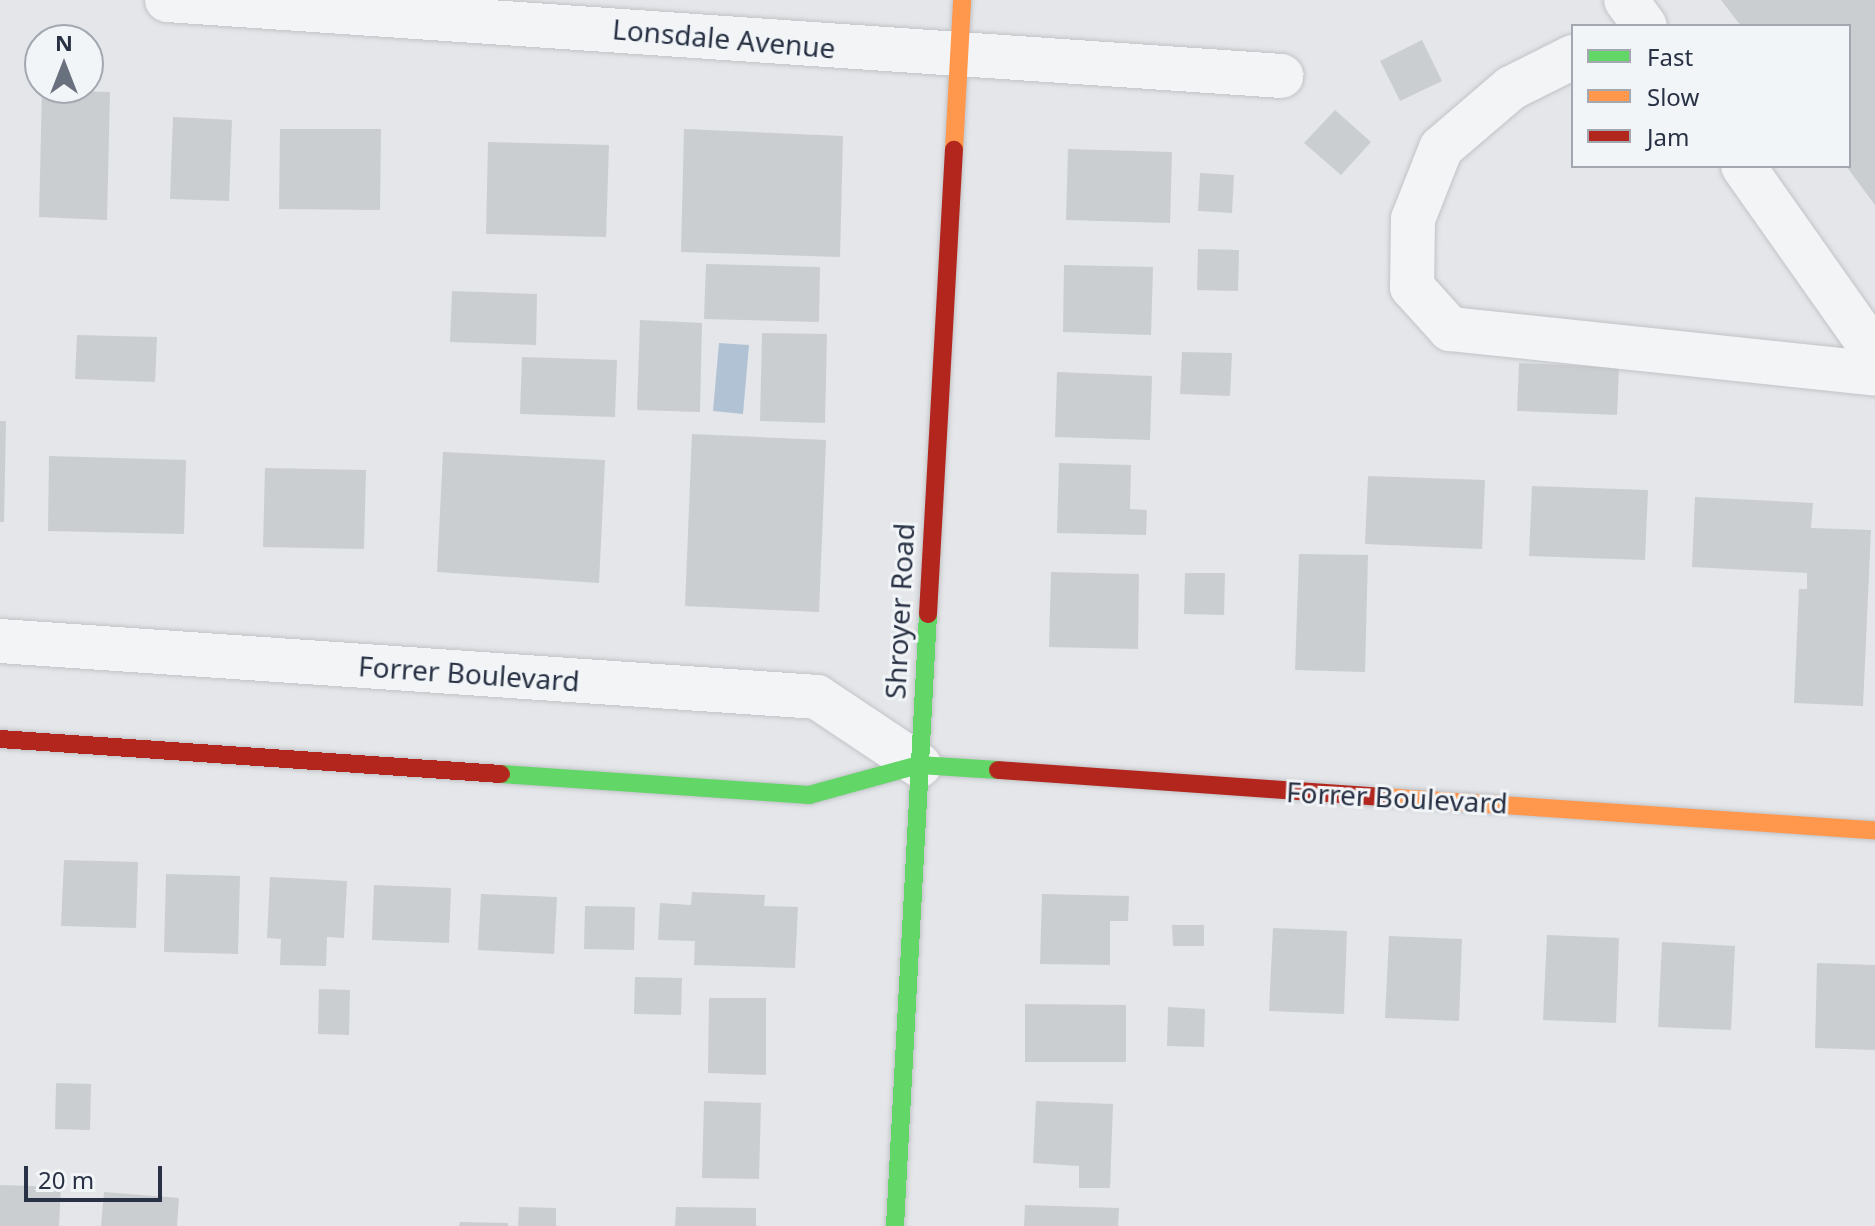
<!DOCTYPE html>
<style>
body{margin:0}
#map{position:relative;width:1875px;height:1226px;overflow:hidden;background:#e4e6e9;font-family:"Noto Sans",sans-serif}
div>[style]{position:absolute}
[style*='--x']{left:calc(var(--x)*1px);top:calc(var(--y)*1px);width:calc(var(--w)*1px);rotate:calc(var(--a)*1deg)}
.water>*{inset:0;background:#b2c2d5}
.building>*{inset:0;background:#cbced1}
.roads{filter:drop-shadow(0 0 2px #c1c3c7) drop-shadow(0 0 2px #c1c3c7)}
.street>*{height:44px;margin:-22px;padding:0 22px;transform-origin:22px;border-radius:22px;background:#f3f4f6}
.fast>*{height:18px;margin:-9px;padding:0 9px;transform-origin:9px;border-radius:9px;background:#63d668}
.slow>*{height:18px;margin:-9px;padding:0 9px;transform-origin:9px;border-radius:9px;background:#ff974d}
.jam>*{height:18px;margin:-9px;padding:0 9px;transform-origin:9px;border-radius:9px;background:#b3261e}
span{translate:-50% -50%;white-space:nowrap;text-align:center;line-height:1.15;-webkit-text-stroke:6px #f2f5f8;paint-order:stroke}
.street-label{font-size:28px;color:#293244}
.legend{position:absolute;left:1571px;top:24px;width:280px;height:144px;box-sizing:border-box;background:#f2f5f8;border:2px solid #a2a7b0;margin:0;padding:10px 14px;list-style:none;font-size:24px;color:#293244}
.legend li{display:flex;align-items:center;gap:16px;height:40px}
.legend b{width:40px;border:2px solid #a2a7b0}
.north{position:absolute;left:24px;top:24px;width:80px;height:80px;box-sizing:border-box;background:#f2f5f8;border:2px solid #a2a7b0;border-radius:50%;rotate:0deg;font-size:22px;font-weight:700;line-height:32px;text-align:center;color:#293244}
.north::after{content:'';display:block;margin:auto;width:28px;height:36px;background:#6a717e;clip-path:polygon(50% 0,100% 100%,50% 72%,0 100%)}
.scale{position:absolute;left:24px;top:1166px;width:138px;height:36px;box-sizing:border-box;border:4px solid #293244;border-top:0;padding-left:10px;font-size:24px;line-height:28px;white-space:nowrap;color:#293244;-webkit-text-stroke:6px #f2f5f8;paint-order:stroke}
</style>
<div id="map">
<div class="water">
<div style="clip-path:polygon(719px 343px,749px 345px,743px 414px,713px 411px)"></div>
</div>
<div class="building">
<div style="clip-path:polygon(1721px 0,1875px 0,1875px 205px,1846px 166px,1849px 26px,1741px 26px)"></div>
<div style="clip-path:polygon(1422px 40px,1442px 81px,1400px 101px,1380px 61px)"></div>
<div style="clip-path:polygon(42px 90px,110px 92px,107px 220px,39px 217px)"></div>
<div style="clip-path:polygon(1335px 110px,1371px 142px,1341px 175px,1304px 143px)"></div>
<div style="clip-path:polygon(173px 117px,232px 120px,229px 201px,170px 199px)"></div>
<div style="clip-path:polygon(280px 129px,381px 129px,380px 210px,279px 209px)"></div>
<div style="clip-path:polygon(684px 129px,843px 136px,840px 257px,681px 252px)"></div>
<div style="clip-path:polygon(488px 142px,609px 145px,606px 237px,486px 234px)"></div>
<div style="clip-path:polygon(1068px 149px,1172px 152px,1170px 223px,1066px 220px)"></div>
<div style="clip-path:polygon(1200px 173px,1234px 175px,1232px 213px,1198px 211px)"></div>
<div style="clip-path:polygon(1198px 249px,1239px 250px,1238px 291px,1197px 290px)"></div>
<div style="clip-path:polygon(706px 264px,820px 267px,819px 322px,704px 319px)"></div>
<div style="clip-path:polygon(1064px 265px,1153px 267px,1151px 335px,1063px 332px)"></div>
<div style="clip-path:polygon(452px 291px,537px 294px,536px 345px,450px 342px)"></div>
<div style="clip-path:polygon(640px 320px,702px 323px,700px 412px,637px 410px)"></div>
<div style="clip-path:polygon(762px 333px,827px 334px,825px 423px,760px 421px)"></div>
<div style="clip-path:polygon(77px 335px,157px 337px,155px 382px,75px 379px)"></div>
<div style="clip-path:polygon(1182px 352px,1232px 353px,1230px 396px,1180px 394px)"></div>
<div style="clip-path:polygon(522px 357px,617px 360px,615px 417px,520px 414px)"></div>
<div style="clip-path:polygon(1519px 363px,1619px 367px,1617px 415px,1517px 411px)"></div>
<div style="clip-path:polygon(1057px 372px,1152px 376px,1150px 440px,1055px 437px)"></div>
<div style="clip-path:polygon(0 421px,6px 421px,4px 522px,0 522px)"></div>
<div style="clip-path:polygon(692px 434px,826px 440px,819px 612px,685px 606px)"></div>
<div style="clip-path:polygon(443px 452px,605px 460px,599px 583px,437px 572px)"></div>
<div style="clip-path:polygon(49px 456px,186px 460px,184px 534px,48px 531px)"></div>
<div style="clip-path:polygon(1059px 463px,1131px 465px,1130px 509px,1147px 510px,1146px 535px,1057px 533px)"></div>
<div style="clip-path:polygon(265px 468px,366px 470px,364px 549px,263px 547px)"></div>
<div style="clip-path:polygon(1368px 476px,1485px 480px,1482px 549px,1365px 544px)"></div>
<div style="clip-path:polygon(1532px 486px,1648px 490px,1645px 560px,1529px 556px)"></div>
<div style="clip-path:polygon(1695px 497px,1813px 503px,1811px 528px,1871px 530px,1863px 706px,1794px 703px,1799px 589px,1807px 589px,1807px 573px,1692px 567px)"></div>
<div style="clip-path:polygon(1299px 554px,1368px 555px,1365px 672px,1295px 670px)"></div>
<div style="clip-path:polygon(1051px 572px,1139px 574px,1138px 649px,1049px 647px)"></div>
<div style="clip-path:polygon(1185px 573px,1225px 573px,1224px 615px,1184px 614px)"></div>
<div style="clip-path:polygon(64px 860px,138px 862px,136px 928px,61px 926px)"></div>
<div style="clip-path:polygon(166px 874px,240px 876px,238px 954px,164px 952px)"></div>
<div style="clip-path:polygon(270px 877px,347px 881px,344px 938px,327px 937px,326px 966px,280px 965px,281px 939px,267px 938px)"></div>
<div style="clip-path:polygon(374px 885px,451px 888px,449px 943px,372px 940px)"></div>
<div style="clip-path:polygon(692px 892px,765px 895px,764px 906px,798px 907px,795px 968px,694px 965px,695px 941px,658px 940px,660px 903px,691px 905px)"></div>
<div style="clip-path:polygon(481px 894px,557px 897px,554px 954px,478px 950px)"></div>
<div style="clip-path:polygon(1042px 894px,1129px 896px,1128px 921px,1110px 921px,1110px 965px,1040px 964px)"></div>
<div style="clip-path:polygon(585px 906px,635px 907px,634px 950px,584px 949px)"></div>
<div style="clip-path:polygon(1172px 925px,1204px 925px,1204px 946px,1173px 946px)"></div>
<div style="clip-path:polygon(1273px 928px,1347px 931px,1344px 1014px,1269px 1011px)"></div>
<div style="clip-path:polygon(1547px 935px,1619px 938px,1616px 1023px,1543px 1020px)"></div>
<div style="clip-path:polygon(1389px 936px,1462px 939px,1459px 1021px,1385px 1018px)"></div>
<div style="clip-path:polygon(1662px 942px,1735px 946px,1731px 1030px,1658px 1027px)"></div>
<div style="clip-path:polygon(1817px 963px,1875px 965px,1875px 1050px,1815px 1048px)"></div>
<div style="clip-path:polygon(635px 977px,682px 978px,681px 1015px,634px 1014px)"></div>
<div style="clip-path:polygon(319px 989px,350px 990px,349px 1035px,318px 1034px)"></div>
<div style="clip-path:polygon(709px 998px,766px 998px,766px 1075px,708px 1073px)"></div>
<div style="clip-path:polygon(1025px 1004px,1126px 1005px,1126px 1062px,1025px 1062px)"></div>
<div style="clip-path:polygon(1168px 1007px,1205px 1009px,1204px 1047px,1167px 1046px)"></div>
<div style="clip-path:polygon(56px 1083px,91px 1084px,90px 1130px,55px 1129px)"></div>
<div style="clip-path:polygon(704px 1101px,761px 1103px,759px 1179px,702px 1178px)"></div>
<div style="clip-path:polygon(1036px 1101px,1113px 1104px,1110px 1188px,1079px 1188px,1079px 1166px,1033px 1163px)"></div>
<div style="clip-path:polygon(0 1185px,61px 1187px,59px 1226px,0 1226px)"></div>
<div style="clip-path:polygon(104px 1192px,179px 1198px,177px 1226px,101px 1226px)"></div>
<div style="clip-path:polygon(1025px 1205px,1119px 1208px,1118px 1226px,1024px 1226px)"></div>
<div style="clip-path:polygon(519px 1207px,556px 1208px,556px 1226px,518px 1226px)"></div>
<div style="clip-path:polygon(676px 1207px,756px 1208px,756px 1226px,675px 1226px)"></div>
<div style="clip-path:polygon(460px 1222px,508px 1223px,508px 1226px,459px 1226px)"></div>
</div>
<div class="roads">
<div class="street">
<div style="--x:167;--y:0;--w:1117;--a:3.9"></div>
<div style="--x:1626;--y:0;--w:32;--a:54"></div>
<div style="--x:1573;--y:57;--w:69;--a:153.4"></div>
<div style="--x:1511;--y:88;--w:92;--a:139.4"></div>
<div style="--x:1441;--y:148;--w:76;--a:111.5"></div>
<div style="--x:1413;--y:219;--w:68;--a:90.8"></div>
<div style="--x:1412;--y:287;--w:57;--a:47.9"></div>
<div style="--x:1450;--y:329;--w:427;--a:6"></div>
<div style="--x:1743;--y:166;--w:229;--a:54.8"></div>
<div style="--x:0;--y:641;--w:819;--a:3.92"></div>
<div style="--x:817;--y:697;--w:123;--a:33.7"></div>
</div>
<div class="fast">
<div style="--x:501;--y:774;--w:309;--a:3.9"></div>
<div style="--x:809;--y:795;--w:114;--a:-15.3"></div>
<div style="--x:919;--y:765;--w:79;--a:3.6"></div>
<div style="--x:895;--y:1226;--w:613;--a:-86.91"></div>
</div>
<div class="slow">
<div style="--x:954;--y:150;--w:150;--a:-86.9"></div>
<div style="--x:1385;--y:797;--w:491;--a:3.9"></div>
</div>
<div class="jam">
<div style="--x:928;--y:614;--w:465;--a:-86.8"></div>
<div style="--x:0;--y:739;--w:502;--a:4"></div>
<div style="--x:998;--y:770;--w:388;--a:4"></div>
</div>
</div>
<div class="street-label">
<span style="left:724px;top:38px;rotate:5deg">Lonsdale Avenue</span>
<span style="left:899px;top:611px;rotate:-87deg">Shroyer Road</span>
<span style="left:469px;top:673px;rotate:4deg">Forrer Boulevard</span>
<span style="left:1397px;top:797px;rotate:3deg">Forrer Boulevard</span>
</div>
<ul class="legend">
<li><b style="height:10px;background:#63d668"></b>Fast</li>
<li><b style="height:10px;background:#ff974d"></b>Slow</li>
<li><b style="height:10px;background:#b3261e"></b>Jam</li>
</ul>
<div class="north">N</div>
<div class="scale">20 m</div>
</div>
